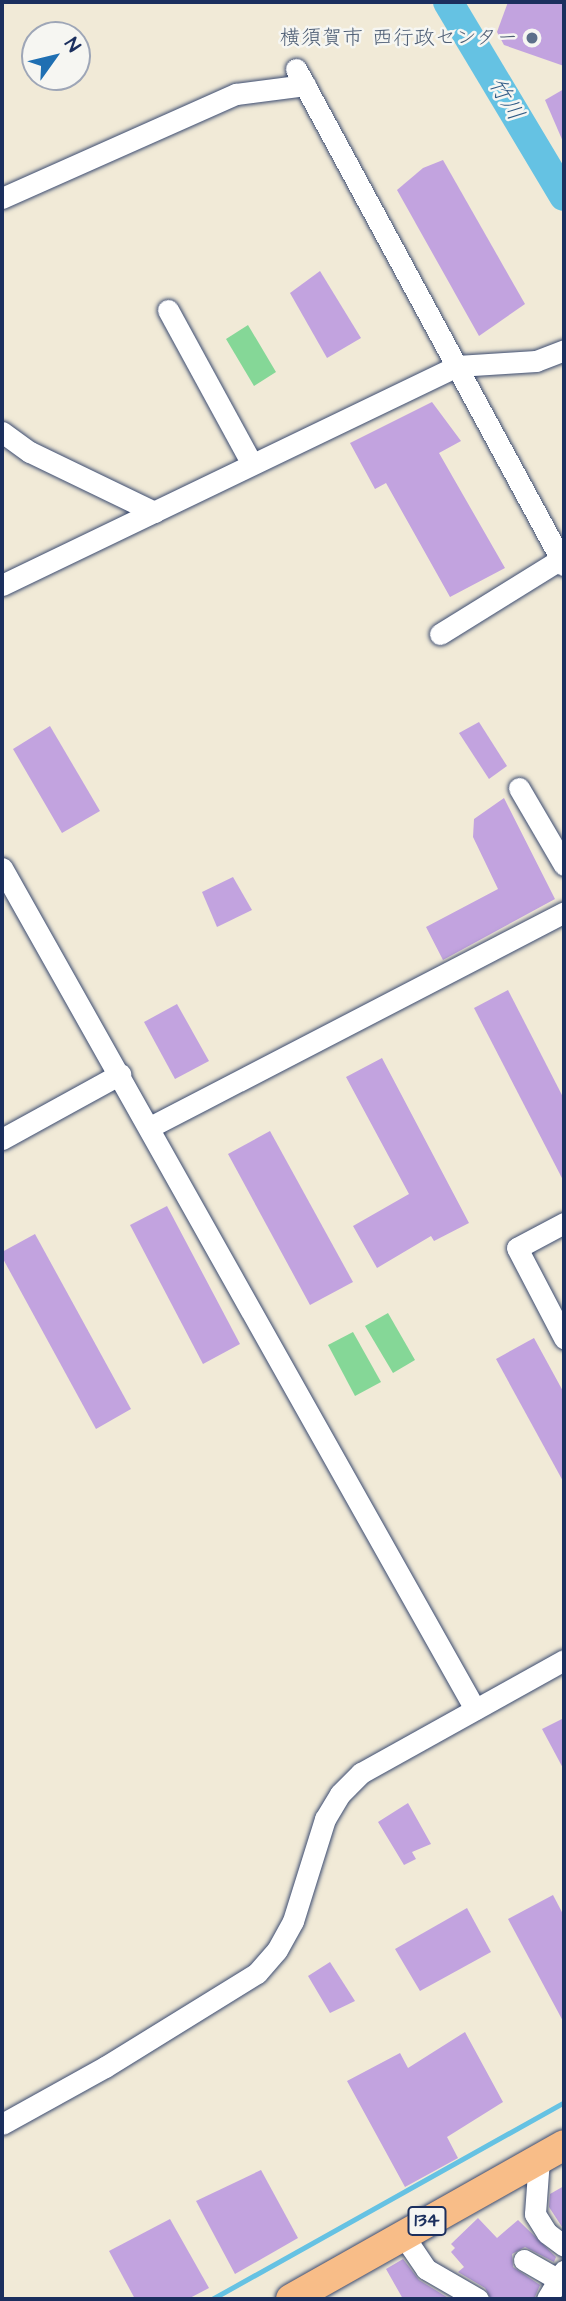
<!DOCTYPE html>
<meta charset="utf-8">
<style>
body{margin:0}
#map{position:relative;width:566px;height:2301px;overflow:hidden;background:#f1ead7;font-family:"Architects Daughter","Klee One",sans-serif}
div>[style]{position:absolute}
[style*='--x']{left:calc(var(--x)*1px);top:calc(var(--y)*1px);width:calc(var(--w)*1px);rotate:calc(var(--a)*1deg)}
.green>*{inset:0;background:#85d797}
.stream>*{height:5px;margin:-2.5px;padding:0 2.5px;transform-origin:2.5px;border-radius:2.5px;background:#65c2e3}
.river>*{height:30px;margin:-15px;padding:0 15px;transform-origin:15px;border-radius:15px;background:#65c2e3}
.building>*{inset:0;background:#c2a3df}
.roads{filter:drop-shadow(0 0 2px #3b4b70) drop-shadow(0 0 2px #3b4b70)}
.minor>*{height:21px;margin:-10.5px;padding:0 10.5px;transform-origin:10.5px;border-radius:10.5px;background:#fff}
.highway>*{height:30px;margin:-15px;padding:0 15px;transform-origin:15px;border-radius:15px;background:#f8bd88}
.dots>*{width:19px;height:19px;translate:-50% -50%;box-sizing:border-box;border:4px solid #f6f6f2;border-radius:50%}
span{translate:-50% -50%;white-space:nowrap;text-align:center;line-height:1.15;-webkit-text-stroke:5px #f6f6f2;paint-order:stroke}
.shield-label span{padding:2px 5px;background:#f6f6f2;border:2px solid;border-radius:5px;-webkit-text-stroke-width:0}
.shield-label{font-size:19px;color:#1b2f5e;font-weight:700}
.service-label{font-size:21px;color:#4e5e75}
.right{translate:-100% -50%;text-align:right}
.water-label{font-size:23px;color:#315b86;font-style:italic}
.frame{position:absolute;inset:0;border:4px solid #1b2f5e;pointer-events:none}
.north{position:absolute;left:21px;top:21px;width:70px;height:70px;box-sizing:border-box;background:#f6f6f2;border:2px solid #9ea6b7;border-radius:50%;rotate:56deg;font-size:19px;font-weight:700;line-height:28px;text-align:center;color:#1b2f5e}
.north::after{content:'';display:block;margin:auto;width:24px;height:32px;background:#1f6fb2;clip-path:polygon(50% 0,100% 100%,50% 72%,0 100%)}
</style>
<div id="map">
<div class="green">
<div style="clip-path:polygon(248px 325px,276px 372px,254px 386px,226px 339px)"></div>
<div style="clip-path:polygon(388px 1313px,415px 1360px,393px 1373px,365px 1326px)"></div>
<div style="clip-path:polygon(353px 1332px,381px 1382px,355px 1396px,328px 1345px)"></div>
</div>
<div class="stream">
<div style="--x:212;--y:2299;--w:403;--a:-29.2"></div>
</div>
<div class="river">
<div style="--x:448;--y:2;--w:226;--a:59.1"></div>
</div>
<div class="building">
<div style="clip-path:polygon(508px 2px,564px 2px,564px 66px,504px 45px,497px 32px)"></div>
<div style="clip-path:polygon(564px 89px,564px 144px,545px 100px)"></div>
<div style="clip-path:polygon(443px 160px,525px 304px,479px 336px,397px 190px,423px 168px)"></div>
<div style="clip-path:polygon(320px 271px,361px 338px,327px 358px,290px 293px)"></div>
<div style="clip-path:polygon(432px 402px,461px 441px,439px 453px,505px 568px,450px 597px,386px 483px,375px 489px,350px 443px)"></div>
<div style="clip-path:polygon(479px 722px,507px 766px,489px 779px,459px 733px)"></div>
<div style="clip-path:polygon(50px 726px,100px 811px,62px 833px,13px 749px)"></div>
<div style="clip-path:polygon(504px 798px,555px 899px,443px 960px,426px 927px,498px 889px,473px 837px,474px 819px)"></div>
<div style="clip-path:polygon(233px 877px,252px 910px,217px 927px,202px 892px)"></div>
<div style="clip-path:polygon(508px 990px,564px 1099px,564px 1182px,474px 1008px)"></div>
<div style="clip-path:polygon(177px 1004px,209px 1061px,175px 1079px,144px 1022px)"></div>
<div style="clip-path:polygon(382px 1058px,469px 1223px,434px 1241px,431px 1236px,377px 1268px,353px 1226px,409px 1194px,346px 1077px)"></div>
<div style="clip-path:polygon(270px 1131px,353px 1282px,310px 1305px,228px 1154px)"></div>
<div style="clip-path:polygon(167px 1206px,240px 1344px,203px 1364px,130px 1225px)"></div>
<div style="clip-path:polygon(35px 1234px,131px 1409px,96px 1429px,2px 1257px,2px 1252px)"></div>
<div style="clip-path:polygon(534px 1338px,564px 1393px,564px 1483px,496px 1359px)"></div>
<div style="clip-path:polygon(564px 1718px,564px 1770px,542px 1729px)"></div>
<div style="clip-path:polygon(408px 1803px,431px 1844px,412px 1852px,416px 1859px,404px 1865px,378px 1822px)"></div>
<div style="clip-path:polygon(553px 1895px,564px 1916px,564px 2023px,508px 1919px)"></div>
<div style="clip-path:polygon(467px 1908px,491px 1952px,420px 1991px,395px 1949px)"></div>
<div style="clip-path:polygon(330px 1962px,355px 2001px,330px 2013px,308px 1976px)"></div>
<div style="clip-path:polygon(465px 2032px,503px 2102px,447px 2137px,458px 2158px,405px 2187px,347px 2081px,400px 2053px,408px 2068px)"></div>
<div style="clip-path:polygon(261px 2170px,298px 2238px,235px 2274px,196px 2201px)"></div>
<div style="clip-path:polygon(564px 2186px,564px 2230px,549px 2207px,550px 2194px)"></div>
<div style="clip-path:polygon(478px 2218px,497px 2238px,518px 2220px,556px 2257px,554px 2262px,525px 2247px,512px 2254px,513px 2267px,540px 2285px,534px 2299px,491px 2299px,485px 2288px,458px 2272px,464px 2267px,451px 2252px,455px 2248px,451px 2244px)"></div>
<div style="clip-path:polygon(170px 2219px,209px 2288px,188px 2299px,135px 2299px,109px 2251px)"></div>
<div style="clip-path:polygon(403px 2259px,419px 2280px,450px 2299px,403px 2299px,386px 2269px)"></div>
</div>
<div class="roads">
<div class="minor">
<div style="--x:296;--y:69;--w:564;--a:61.62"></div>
<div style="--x:2;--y:198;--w:256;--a:-24"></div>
<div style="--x:236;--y:94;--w:70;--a:-7.4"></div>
<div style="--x:168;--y:310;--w:175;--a:61.4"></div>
<div style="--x:2;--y:432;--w:34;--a:36"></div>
<div style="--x:30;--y:452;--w:138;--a:25.8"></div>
<div style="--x:2;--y:585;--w:505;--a:-25.7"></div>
<div style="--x:457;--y:366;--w:79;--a:-3.6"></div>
<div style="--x:536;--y:361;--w:30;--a:-21"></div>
<div style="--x:440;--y:634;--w:142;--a:-31.8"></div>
<div style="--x:519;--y:788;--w:89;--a:59.7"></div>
<div style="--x:2;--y:868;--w:965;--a:60.65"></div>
<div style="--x:150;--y:1127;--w:466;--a:-27.4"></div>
<div style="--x:2;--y:1139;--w:135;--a:-28.8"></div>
<div style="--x:564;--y:1223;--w:53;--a:152"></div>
<div style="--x:517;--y:1248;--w:102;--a:62.4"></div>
<div style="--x:2;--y:2124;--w:118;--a:-29"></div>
<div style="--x:105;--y:2067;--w:179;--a:-31.7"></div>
<div style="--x:257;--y:1973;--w:30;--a:-49"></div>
<div style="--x:277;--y:1950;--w:33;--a:-61"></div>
<div style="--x:293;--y:1921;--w:107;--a:-72.6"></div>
<div style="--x:325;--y:1819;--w:29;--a:-59"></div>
<div style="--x:340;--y:1794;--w:30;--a:-45"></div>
<div style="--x:361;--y:1773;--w:232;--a:-29.1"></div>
<div style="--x:539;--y:2159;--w:55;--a:94.2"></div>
<div style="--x:535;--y:2214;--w:22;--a:58"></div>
<div style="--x:547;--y:2233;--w:21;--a:37"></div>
<div style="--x:403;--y:2235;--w:41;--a:55.9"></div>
<div style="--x:426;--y:2269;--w:60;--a:30"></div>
<div style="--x:524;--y:2260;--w:40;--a:29.7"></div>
<div style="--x:547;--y:2299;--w:33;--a:-59"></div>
</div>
<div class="highway">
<div style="--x:291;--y:2299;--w:313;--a:-29.4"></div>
</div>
</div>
<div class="dots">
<div style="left:532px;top:38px;background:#5c6f8a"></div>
</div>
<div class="shield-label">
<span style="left:427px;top:2221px">134</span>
</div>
<div class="service-label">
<span class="right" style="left:518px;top:38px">横須賀市 西行政センター</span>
</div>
<div class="water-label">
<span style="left:506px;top:99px;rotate:59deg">竹川</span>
</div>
<div class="frame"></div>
<div class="north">N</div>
</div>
